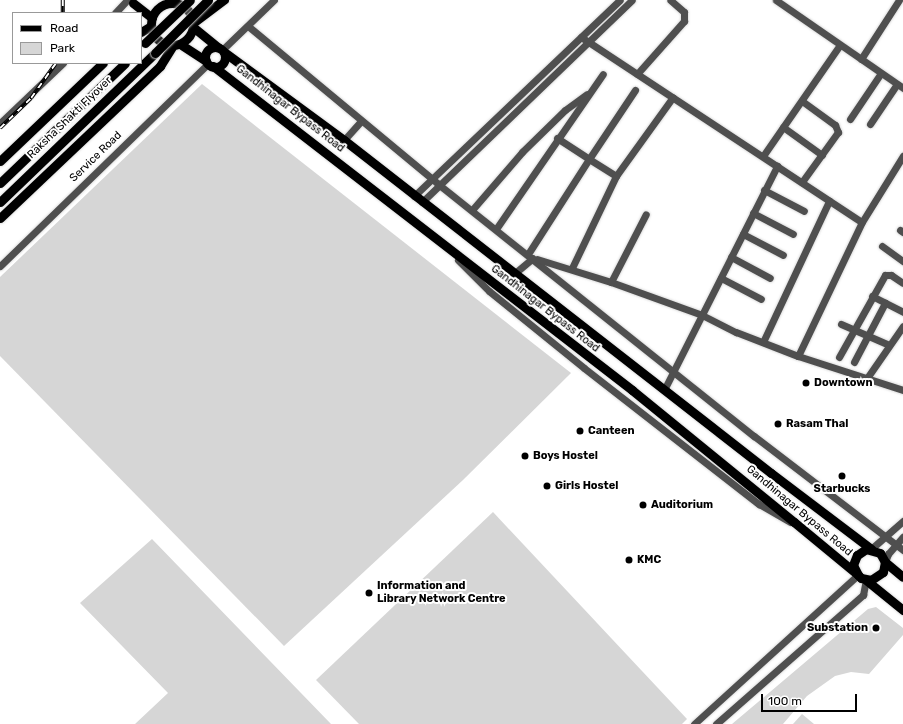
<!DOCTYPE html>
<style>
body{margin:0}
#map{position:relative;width:903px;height:724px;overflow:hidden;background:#fff;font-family:Rubik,sans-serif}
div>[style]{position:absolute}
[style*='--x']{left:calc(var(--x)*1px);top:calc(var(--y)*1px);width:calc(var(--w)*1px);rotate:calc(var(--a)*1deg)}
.green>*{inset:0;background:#d6d6d6}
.roads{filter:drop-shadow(0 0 1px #dbdbdb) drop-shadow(0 0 1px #dbdbdb)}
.minor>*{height:7px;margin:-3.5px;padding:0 3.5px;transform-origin:3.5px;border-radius:3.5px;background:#4f4f4f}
.major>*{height:9px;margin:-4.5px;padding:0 4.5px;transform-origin:4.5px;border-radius:4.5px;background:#000}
.major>.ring{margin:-4.5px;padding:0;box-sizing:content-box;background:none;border:9px solid #000;border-radius:50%}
.rail>*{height:3.5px;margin-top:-1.75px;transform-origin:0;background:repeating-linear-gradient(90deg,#fff 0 6px,#000 0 12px);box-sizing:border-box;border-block:1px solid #000}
.bridges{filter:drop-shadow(0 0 1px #dbdbdb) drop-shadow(0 0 1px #dbdbdb)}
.major-bridge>*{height:9px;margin:-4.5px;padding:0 4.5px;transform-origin:4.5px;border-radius:4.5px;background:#000}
.dots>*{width:11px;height:11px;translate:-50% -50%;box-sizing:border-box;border:2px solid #fff;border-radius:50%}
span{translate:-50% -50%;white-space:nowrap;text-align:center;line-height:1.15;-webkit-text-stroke:4px #fff;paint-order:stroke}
.street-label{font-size:11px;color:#000}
.poi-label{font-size:11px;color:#000;font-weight:700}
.left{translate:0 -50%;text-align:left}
.right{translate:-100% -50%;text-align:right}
.legend{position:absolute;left:12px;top:12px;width:130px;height:52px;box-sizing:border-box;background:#fff;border:1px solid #999;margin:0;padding:5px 7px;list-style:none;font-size:12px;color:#000}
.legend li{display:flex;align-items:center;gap:8px;height:20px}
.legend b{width:20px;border:1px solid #999}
.scale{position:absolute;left:761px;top:694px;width:96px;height:18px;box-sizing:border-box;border:2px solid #000;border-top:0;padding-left:5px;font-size:12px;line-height:14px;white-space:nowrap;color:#000;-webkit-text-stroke:3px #fff;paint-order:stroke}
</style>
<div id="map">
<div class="green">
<div style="clip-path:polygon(202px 84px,571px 373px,463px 480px,284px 646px,0 356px,0 277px)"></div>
<div style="clip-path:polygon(493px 512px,687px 719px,682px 724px,359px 724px,316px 680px)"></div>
<div style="clip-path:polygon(152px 539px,241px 631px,331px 724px,135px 724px,168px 693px,80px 603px)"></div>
<div style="clip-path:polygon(876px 607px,903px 628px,903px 635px,869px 674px,851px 672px,835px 676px,807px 696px,783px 724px,732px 724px,868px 609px)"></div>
<div style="clip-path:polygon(802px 714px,814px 724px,793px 724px)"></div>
</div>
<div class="roads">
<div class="minor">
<div style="--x:776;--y:0;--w:155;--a:34.7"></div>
<div style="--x:115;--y:13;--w:18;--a:-47"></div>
<div style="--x:248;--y:26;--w:247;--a:39.7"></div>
<div style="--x:438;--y:184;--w:404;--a:38.6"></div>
<div style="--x:754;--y:436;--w:188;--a:37.4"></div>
<div style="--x:581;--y:37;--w:336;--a:33.4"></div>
<div style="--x:222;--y:50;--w:72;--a:-43.9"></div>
<div style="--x:861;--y:59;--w:70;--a:-57.2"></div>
<div style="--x:637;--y:74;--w:71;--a:-48.4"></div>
<div style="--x:684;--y:21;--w:9;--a:-90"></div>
<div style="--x:684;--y:12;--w:18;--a:-139"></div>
<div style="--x:802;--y:101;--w:41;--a:36"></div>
<div style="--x:835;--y:125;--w:8;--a:67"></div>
<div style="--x:838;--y:132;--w:62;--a:125.8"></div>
<div style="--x:850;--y:119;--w:55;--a:-56"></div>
<div style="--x:0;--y:123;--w:87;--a:-43.6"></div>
<div style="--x:870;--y:124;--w:48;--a:-56"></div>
<div style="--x:783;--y:127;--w:48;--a:35.7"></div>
<div style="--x:557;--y:138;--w:38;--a:33"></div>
<div style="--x:589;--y:159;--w:83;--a:-56.3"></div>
<div style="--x:344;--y:140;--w:25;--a:-48"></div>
<div style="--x:763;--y:156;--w:135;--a:-55.3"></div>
<div style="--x:616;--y:176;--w:97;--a:-54.2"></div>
<div style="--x:764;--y:190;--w:45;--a:27.7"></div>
<div style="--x:414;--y:196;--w:284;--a:-43.6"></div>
<div style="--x:422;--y:202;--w:291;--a:-43.9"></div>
<div style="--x:472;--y:210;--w:77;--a:-49.2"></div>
<div style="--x:522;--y:152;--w:60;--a:-44.3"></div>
<div style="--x:565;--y:110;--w:27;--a:-36"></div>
<div style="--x:753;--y:213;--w:45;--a:27.7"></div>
<div style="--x:496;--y:229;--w:188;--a:-55.4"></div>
<div style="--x:900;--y:230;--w:4;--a:34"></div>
<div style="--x:743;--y:234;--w:45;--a:27.7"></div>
<div style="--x:882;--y:246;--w:26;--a:36"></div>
<div style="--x:528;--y:254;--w:113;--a:-57.3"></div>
<div style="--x:589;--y:159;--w:32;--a:32"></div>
<div style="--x:616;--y:176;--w:102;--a:115.6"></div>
<div style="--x:731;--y:257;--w:44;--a:28.3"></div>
<div style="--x:537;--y:259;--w:77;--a:17.3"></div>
<div style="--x:611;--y:282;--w:97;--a:19.9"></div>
<div style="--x:702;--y:315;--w:38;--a:27"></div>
<div style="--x:736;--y:332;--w:66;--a:21.2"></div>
<div style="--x:798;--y:356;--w:110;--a:17.9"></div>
<div style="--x:458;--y:260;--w:44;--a:45"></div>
<div style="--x:489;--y:291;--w:122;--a:39"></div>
<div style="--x:584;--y:368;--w:222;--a:37.9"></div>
<div style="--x:759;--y:504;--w:36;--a:30"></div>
<div style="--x:0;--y:266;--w:290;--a:-44.2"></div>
<div style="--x:515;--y:273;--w:23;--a:-40"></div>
<div style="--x:721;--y:278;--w:45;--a:27.7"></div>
<div style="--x:611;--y:282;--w:76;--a:-62.8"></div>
<div style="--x:872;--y:296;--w:35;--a:27"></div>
<div style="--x:841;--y:324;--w:52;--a:23.6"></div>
<div style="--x:763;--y:342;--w:156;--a:-64.9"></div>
<div style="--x:798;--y:356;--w:148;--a:-64.5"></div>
<div style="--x:862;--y:222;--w:78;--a:-58.2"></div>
<div style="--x:839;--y:357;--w:94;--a:-60.7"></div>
<div style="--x:885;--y:275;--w:6;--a:0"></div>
<div style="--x:891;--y:275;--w:14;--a:34"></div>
<div style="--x:854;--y:362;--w:67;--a:-62.3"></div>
<div style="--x:867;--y:378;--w:63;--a:-55.3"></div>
<div style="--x:665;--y:388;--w:249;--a:-63.2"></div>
<div style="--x:871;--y:549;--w:43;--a:-41.2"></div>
<div style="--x:885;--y:562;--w:9;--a:-69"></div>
<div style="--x:888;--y:554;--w:23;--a:-49"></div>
<div style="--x:694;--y:724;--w:222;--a:-42.3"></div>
<div style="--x:716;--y:724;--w:196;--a:-41.3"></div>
<div style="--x:863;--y:595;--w:15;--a:-79"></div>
</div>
<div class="major">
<div style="--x:133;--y:3;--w:24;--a:38"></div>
<div class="ring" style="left:151px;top:3px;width:33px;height:33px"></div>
<div style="--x:193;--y:23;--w:39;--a:-37"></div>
<div style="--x:193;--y:27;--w:32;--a:39"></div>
<div style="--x:141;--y:32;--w:12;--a:-31"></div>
<div style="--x:180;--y:44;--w:31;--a:33"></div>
<div class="ring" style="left:205px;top:47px;width:11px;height:11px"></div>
<div style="--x:224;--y:52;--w:149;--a:36.3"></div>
<div style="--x:344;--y:140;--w:541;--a:37.95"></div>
<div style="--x:771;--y:473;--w:126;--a:37.2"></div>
<div style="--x:213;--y:66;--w:530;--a:37.71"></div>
<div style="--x:632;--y:390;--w:209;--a:39.2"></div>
<div style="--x:794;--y:522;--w:83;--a:39.6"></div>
<div style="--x:858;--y:575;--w:4;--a:45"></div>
<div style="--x:861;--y:578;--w:10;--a:11"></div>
<div style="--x:871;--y:580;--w:14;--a:-34"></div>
<div style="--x:883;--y:572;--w:10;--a:-79"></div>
<div style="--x:885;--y:562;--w:10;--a:-119"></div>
<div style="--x:880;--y:553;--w:15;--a:-164"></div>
<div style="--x:866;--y:549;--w:11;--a:146"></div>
<div style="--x:857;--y:555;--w:11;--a:112"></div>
<div style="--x:853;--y:565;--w:11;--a:63"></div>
<div style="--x:0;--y:161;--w:142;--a:-43.6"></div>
<div style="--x:0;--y:183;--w:173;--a:-43.8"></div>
<div style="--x:0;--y:202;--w:215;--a:-43.9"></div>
<div style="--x:0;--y:218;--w:221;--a:-43.5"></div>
<div style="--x:160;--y:66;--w:25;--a:-58"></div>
<div style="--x:885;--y:562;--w:23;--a:40"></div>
<div style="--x:866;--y:580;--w:48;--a:39"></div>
</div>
</div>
<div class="rail">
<div style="--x:63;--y:0;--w:13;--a:90"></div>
<div style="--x:0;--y:128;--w:43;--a:-44.1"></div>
<div style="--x:31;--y:98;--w:43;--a:-54.5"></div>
</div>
<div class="bridges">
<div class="major-bridge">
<div style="--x:145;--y:43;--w:62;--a:-43.7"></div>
<div style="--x:155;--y:53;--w:75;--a:-45"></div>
</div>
</div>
<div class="dots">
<div style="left:806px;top:383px;background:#000"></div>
<div style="left:778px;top:424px;background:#000"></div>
<div style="left:580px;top:431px;background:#000"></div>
<div style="left:525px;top:456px;background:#000"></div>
<div style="left:842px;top:476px;background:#000"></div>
<div style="left:547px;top:486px;background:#000"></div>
<div style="left:643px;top:505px;background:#000"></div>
<div style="left:629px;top:560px;background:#000"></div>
<div style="left:369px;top:593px;background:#000"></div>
<div style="left:876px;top:628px;background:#000"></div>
</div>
<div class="street-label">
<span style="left:290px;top:109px;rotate:38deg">Gandhinagar Bypass Road</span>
<span style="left:70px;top:118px;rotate:-44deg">Raksha Shakti Flyover</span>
<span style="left:96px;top:157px;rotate:-44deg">Service Road</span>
<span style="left:545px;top:309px;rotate:38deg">Gandhinagar Bypass Road</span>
<span style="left:799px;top:511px;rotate:40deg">Gandhinagar Bypass Road</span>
</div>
<div class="poi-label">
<span class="left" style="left:814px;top:383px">Downtown</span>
<span class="left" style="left:786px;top:424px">Rasam Thal</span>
<span class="left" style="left:588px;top:431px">Canteen</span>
<span class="left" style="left:533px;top:456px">Boys Hostel</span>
<span class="left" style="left:555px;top:486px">Girls Hostel</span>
<span style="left:842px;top:489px">Starbucks</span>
<span class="left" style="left:651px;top:505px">Auditorium</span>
<span class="left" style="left:637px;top:560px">KMC</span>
<span class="left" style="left:377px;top:593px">Information and<br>Library Network Centre</span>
<span class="right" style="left:868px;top:628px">Substation</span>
</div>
<ul class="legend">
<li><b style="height:5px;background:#000"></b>Road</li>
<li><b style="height:11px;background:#d6d6d6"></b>Park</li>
</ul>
<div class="scale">100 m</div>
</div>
